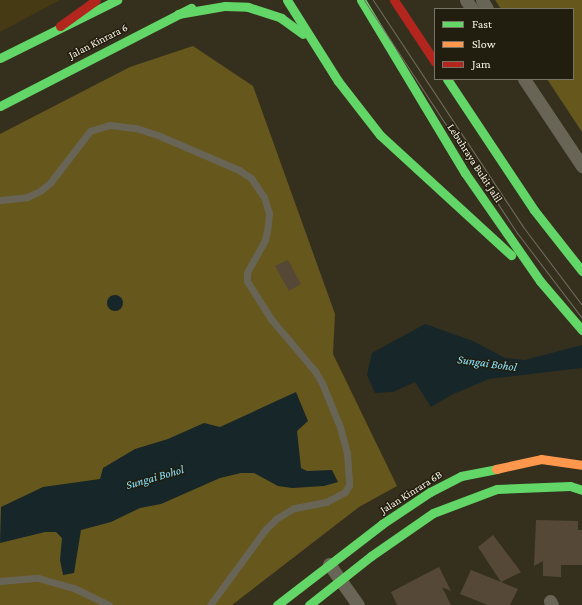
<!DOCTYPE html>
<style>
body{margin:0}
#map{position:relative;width:582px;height:605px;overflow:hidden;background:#35301e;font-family:"Crimson Pro",serif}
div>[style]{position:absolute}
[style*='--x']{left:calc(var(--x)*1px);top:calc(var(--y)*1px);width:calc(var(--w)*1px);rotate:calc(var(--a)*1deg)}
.built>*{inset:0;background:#453a14}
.green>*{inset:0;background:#66571d}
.water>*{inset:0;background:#162629}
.round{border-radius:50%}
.building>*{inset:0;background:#564836}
.lane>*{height:7px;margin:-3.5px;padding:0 3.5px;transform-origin:3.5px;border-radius:3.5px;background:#686557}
.street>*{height:13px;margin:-6.5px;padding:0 6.5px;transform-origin:6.5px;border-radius:6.5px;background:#686557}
.fast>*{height:9px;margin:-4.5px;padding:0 4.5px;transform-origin:4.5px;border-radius:4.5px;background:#63d668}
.slow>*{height:9px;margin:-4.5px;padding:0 4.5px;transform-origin:4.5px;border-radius:4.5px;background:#ff974d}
.jam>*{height:9px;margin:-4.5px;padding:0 4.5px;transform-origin:4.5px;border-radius:4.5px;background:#b3261e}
.tram>*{height:1px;margin:-0.5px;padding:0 0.5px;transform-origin:0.5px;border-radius:0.5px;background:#716e62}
span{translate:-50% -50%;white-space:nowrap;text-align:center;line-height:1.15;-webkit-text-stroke:3px #211d0f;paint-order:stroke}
.street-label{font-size:11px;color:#faf4e2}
.water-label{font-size:12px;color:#89e5ff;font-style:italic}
.legend{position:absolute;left:434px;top:8px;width:140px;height:72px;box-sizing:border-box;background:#211d0f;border:1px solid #787363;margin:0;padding:5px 7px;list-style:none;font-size:12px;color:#faf4e2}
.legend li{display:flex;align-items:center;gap:8px;height:20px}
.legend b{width:20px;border:1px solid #787363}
</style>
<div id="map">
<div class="built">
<div style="clip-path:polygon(0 0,60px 0,0 32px)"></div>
</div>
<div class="green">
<div style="clip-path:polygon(495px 0,582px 0,582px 132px,547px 79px,573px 79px,573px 9px,501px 9px)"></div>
<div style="clip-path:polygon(193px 46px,253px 86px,335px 314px,333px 354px,397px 486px,359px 507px,232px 605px,0 605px,0 134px,130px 67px)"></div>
</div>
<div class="water">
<div class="round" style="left:107px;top:295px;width:16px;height:16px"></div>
<div style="clip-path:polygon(425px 324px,473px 341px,505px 358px,525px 360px,582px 345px,582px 368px,489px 379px,451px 395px,431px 407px,415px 382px,393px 392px,375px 393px,367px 375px,372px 353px)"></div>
<div style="clip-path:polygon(296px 392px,308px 421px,297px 431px,301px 468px,307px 471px,332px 470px,338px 482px,324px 486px,292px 488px,278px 486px,254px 473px,241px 473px,220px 478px,161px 504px,140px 508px,111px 522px,81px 530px,74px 573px,63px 575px,60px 560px,62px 538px,56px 532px,45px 532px,0 543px,1px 507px,43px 487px,100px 479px,103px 468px,135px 449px,168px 439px,204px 423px,220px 427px)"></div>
</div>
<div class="building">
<div style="clip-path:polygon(288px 260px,301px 284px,289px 291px,275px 266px)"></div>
<div style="clip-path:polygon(536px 520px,578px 521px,578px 530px,582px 530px,582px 565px,561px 565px,561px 577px,543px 576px,543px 561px,534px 566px)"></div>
<div style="clip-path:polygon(493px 535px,521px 572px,501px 582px,518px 589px,510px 605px,488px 605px,460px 594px,471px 570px,501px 582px,478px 547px)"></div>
<div style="clip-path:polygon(439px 567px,451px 591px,442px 587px,451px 605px,397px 605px,391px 592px)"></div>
</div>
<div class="lane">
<div style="--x:0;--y:200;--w:27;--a:-6"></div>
<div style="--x:27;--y:197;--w:14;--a:-25"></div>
<div style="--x:40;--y:191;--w:13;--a:-39"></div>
<div style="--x:50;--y:183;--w:66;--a:-52.4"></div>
<div style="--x:90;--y:131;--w:21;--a:-17"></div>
<div style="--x:110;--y:125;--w:26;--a:7"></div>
<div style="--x:136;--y:128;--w:25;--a:18"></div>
<div style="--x:160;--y:136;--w:86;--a:23.3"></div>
<div style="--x:239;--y:170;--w:14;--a:34"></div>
<div style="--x:251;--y:178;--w:23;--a:56"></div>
<div style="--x:264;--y:197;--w:17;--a:73"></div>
<div style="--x:269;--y:213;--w:12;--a:95"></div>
<div style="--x:268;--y:225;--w:15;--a:101"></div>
<div style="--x:265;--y:240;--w:37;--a:119"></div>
<div style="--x:247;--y:272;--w:9;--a:90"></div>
<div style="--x:247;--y:281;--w:45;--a:57.7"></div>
<div style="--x:271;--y:319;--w:68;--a:49.8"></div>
<div style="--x:315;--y:371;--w:14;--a:60"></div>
<div style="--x:322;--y:383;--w:48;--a:67.8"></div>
<div style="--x:340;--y:427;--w:27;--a:75"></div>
<div style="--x:347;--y:453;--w:32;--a:86"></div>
<div style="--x:349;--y:485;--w:8;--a:120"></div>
<div style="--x:345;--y:492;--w:21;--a:152"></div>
<div style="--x:326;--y:502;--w:33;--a:169"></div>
<div style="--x:294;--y:508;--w:21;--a:149"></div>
<div style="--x:276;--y:519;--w:16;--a:135"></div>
<div style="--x:265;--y:530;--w:93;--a:126.3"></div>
<div style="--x:0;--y:581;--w:38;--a:-5"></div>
<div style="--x:38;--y:578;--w:37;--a:16"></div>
<div style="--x:74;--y:588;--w:39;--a:26"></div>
</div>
<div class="street">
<div style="--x:466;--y:0;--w:11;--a:56"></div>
<div style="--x:482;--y:0;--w:10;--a:61"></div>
<div style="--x:524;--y:79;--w:105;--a:56.3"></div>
<div style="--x:329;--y:564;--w:50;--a:54.7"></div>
<div style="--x:550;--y:601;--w:4;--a:63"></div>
</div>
<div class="fast">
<div style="--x:287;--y:0;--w:96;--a:57.8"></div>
<div style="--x:338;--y:81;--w:68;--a:52.1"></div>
<div style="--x:380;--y:135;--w:178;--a:42.5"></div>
<div style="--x:361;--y:0;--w:202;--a:59"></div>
<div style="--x:465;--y:173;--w:131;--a:55.2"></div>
<div style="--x:540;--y:281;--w:65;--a:49.4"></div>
<div style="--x:178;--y:14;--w:48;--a:-9.7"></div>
<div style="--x:225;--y:6;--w:23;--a:2"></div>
<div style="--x:248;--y:7;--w:35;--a:18"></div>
<div style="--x:281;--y:18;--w:27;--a:36"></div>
<div style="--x:0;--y:58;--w:131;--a:-26.4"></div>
<div style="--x:447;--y:79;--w:157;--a:56.4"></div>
<div style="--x:534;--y:210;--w:78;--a:51.8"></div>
<div style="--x:0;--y:106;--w:215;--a:-27.2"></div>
<div style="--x:277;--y:605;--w:133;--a:-37.6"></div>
<div style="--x:382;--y:524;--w:58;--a:-33.7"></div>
<div style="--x:430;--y:492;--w:35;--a:-27"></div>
<div style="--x:461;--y:476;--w:36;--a:-11"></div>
<div style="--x:309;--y:605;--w:79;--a:-38.3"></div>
<div style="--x:371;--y:556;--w:75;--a:-34.7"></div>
<div style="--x:433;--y:513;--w:68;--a:-20.6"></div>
<div style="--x:497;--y:489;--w:73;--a:-2.4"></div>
<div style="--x:570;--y:486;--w:13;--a:18"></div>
</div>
<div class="slow">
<div style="--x:496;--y:469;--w:46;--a:-12.5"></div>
<div style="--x:541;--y:459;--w:41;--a:8.3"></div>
</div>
<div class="jam">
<div style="--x:394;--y:0;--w:74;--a:56.5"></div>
<div style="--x:60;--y:26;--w:44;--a:-35.8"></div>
</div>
<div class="tram">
<div style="--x:364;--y:0;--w:280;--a:56.7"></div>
<div style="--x:518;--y:234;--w:106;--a:52.7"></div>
<div style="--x:373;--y:0;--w:273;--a:56.5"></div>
<div style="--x:524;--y:228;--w:96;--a:53"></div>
</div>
<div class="street-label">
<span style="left:98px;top:41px;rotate:-27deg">Jalan Kinrara 6</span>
<span style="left:475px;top:163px;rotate:57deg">Lebuhraya Bukit Jalil</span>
<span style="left:411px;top:492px;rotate:-32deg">Jalan Kinrara 6B</span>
</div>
<div class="water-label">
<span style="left:487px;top:364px;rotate:8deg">Sungai Bohol</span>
<span style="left:155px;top:478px;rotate:-16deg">Sungai Bohol</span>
</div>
<ul class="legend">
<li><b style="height:5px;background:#63d668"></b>Fast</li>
<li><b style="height:5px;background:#ff974d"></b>Slow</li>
<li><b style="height:5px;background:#b3261e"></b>Jam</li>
</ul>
</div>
